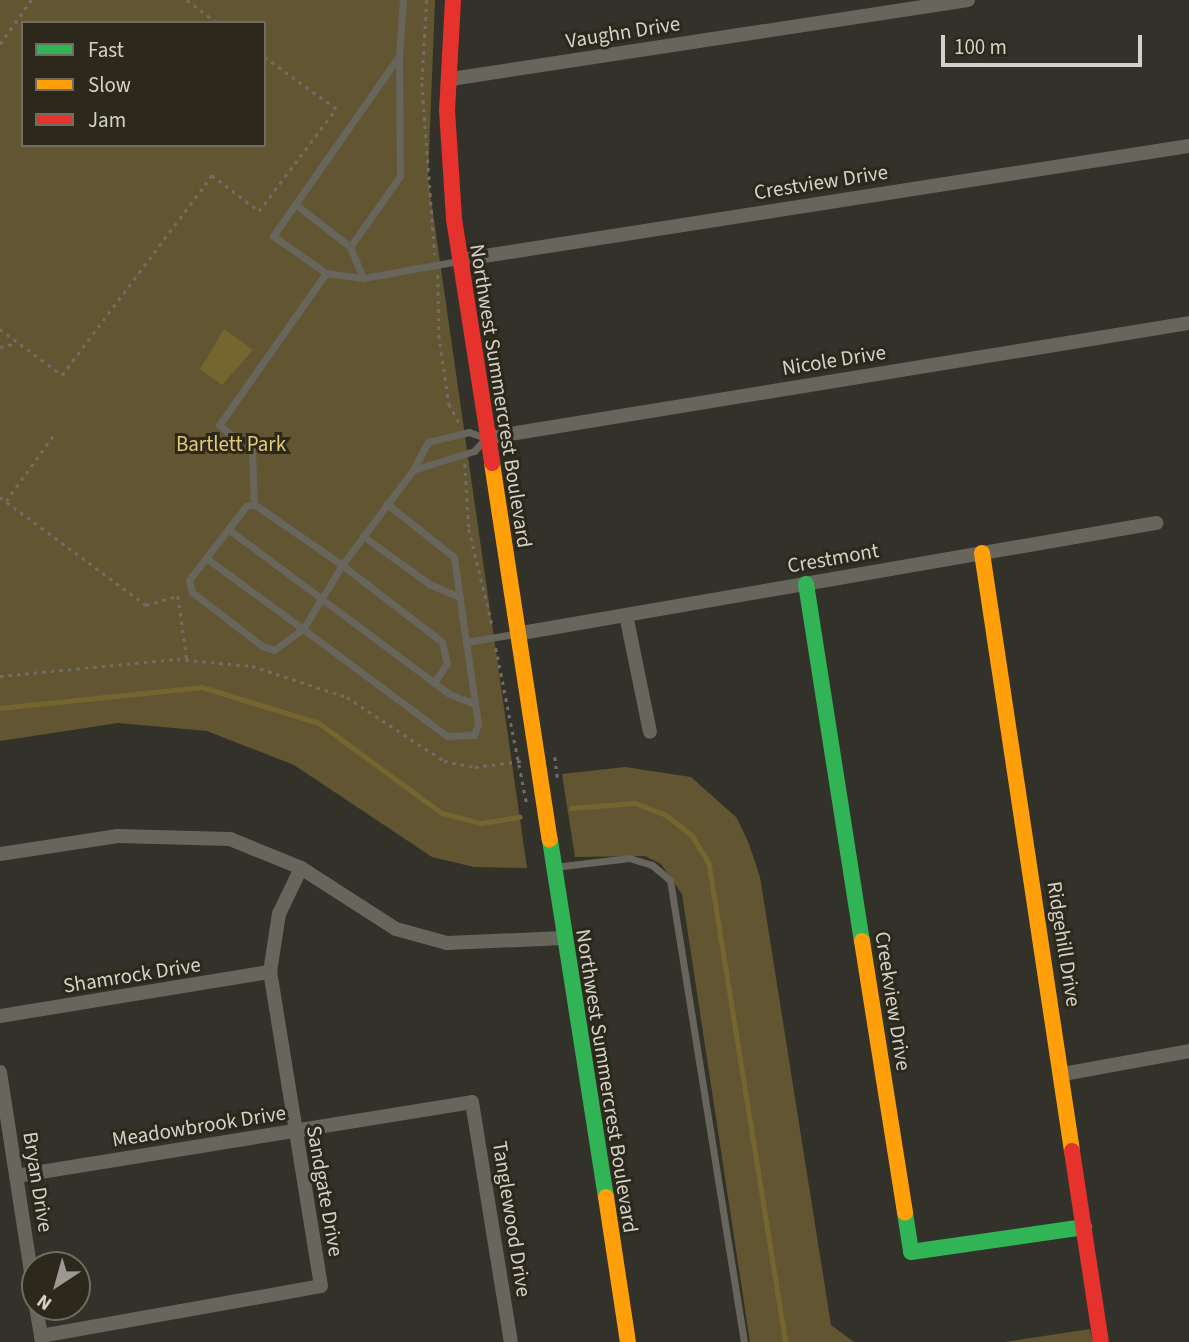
<!DOCTYPE html>
<style>
body{margin:0}
#map{position:relative;width:1189px;height:1342px;overflow:hidden;background:#32312a;font-family:"Source Sans 3",sans-serif}
div>[style]{position:absolute}
[style*='--x']{left:calc(var(--x)*1px);top:calc(var(--y)*1px);width:calc(var(--w)*1px);rotate:calc(var(--a)*1deg)}
.green>*{inset:0;background:#625632}
.water>*{inset:0;background:#75662f}
.stream>*{height:4.5px;margin:-2.25px;padding:0 2.25px;transform-origin:2.25px;border-radius:2.25px;background:#75662f}
.path>*{height:2.5px;margin-top:-1.25px;transform-origin:0;background:repeating-linear-gradient(90deg,#6f6d66 0 3.5px,transparent 0 8.5px)}
.lane>*{height:7px;margin:-3.5px;padding:0 3.5px;transform-origin:3.5px;border-radius:3.5px;background:#68655c}
.street>*{height:14px;margin:-7px;padding:0 7px;transform-origin:7px;border-radius:7px;background:#68655c}
.fast>*{height:16px;margin:-8px;padding:0 8px;transform-origin:8px;border-radius:8px;background:#30b455}
.slow>*{height:16px;margin:-8px;padding:0 8px;transform-origin:8px;border-radius:8px;background:#ff9f0a}
.jam>*{height:16px;margin:-8px;padding:0 8px;transform-origin:8px;border-radius:8px;background:#e5322d}
span{translate:-50% -50%;white-space:nowrap;text-align:center;line-height:1.15;-webkit-text-stroke:6px #2c291c;paint-order:stroke}
.street-label{font-size:21px;color:#d4d1c9}
.park-label{font-size:21px;color:#e4ca73}
.legend{position:absolute;left:21px;top:21px;width:245px;height:126px;box-sizing:border-box;background:#2c291c;border:2px solid #6f6c61;margin:0;padding:9px 12px;list-style:none;font-size:21px;color:#d4d1c9}
.legend li{display:flex;align-items:center;gap:14px;height:35px}
.legend b{width:35px;border:2px solid #6f6c61}
.north{position:absolute;left:21px;top:1251px;width:70px;height:70px;box-sizing:border-box;background:#2c291c;border:2px solid #6f6c61;border-radius:50%;rotate:216deg;font-size:19px;font-weight:700;line-height:28px;text-align:center;color:#d4d1c9}
.north::after{content:'';display:block;margin:auto;width:24px;height:32px;background:#9b9991;clip-path:polygon(50% 0,100% 100%,50% 72%,0 100%)}
.scale{position:absolute;left:941px;top:35px;width:201px;height:32px;box-sizing:border-box;border:4px solid #d4d1c9;border-top:0;padding-left:9px;font-size:21px;line-height:24px;white-space:nowrap;color:#d4d1c9;-webkit-text-stroke:5px #2c291c;paint-order:stroke}
</style>
<div id="map">
<div class="green">
<div style="clip-path:polygon(evenodd,0 0,435px 0,428px 178px,527px 868px,474px 867px,432px 857px,294px 765px,207px 731px,118px 723px,0 741px,0 0,23px 23px,264px 23px,264px 145px,23px 145px,23px 23px)"></div>
<div style="clip-path:polygon(625px 767px,691px 777px,737px 818px,749px 844px,760px 877px,831px 1325px,854px 1342px,750px 1342px,682px 894px,661px 864px,645px 856px,575px 857px,562px 774px)"></div>
<div style="clip-path:polygon(1090px 1329px,1093px 1342px,1005px 1342px)"></div>
</div>
<div class="water">
<div style="clip-path:polygon(224px 329px,253px 350px,222px 385px,200px 369px)"></div>
</div>
<div class="stream">
<div style="--x:0;--y:708;--w:203;--a:-5.9"></div>
<div style="--x:202;--y:687;--w:122;--a:17.1"></div>
<div style="--x:319;--y:723;--w:152;--a:36.2"></div>
<div style="--x:442;--y:813;--w:40;--a:14.4"></div>
<div style="--x:481;--y:823;--w:39;--a:-9"></div>
<div style="--x:571;--y:808;--w:64;--a:-4.5"></div>
<div style="--x:635;--y:803;--w:33;--a:21"></div>
<div style="--x:666;--y:815;--w:33;--a:38"></div>
<div style="--x:692;--y:835;--w:33;--a:59"></div>
<div style="--x:709;--y:863;--w:485;--a:80.9"></div>
</div>
<div class="path">
<div style="--x:187;--y:0;--w:39;--a:37"></div>
<div style="--x:427;--y:0;--w:83;--a:93.4"></div>
<div style="--x:422;--y:83;--w:172;--a:85.7"></div>
<div style="--x:0;--y:44;--w:54;--a:-54.8"></div>
<div style="--x:438;--y:275;--w:60;--a:89"></div>
<div style="--x:439;--y:335;--w:70;--a:81.8"></div>
<div style="--x:449;--y:404;--w:21;--a:62"></div>
<div style="--x:0;--y:329;--w:77;--a:36.6"></div>
<div style="--x:62;--y:375;--w:250;--a:-53.1"></div>
<div style="--x:212;--y:175;--w:59;--a:37.5"></div>
<div style="--x:259;--y:211;--w:128;--a:-53"></div>
<div style="--x:336;--y:109;--w:89;--a:-144.2"></div>
<div style="--x:0;--y:347;--w:17;--a:-13"></div>
<div style="--x:465;--y:464;--w:65;--a:86.5"></div>
<div style="--x:469;--y:529;--w:102;--a:76.4"></div>
<div style="--x:0;--y:497;--w:182;--a:36.5"></div>
<div style="--x:146;--y:605;--w:33;--a:-16"></div>
<div style="--x:178;--y:596;--w:64;--a:81.9"></div>
<div style="--x:6;--y:501;--w:84;--a:-54.2"></div>
<div style="--x:496;--y:648;--w:160;--a:78.8"></div>
<div style="--x:0;--y:676;--w:178;--a:-5.5"></div>
<div style="--x:177;--y:659;--w:75;--a:5.3"></div>
<div style="--x:252;--y:666;--w:100;--a:18.1"></div>
<div style="--x:347;--y:697;--w:116;--a:33.4"></div>
<div style="--x:444;--y:761;--w:32;--a:11"></div>
<div style="--x:475;--y:767;--w:46;--a:-7.4"></div>
<div style="--x:555;--y:757;--w:24;--a:83"></div>
</div>
<div class="lane">
<div style="--x:403;--y:0;--w:56;--a:94.1"></div>
<div style="--x:399;--y:56;--w:220;--a:125"></div>
<div style="--x:273;--y:236;--w:65;--a:34.9"></div>
<div style="--x:326;--y:273;--w:37;--a:8"></div>
<div style="--x:363;--y:278;--w:97;--a:-10.1"></div>
<div style="--x:295;--y:204;--w:70;--a:38"></div>
<div style="--x:350;--y:247;--w:34;--a:67"></div>
<div style="--x:350;--y:247;--w:87;--a:-54.8"></div>
<div style="--x:400;--y:176;--w:118;--a:-90.5"></div>
<div style="--x:326;--y:273;--w:186;--a:125.1"></div>
<div style="--x:219;--y:425;--w:42;--a:38.2"></div>
<div style="--x:252;--y:451;--w:53;--a:87.8"></div>
<div style="--x:254;--y:504;--w:107;--a:34.7"></div>
<div style="--x:342;--y:565;--w:119;--a:-53.2"></div>
<div style="--x:413;--y:470;--w:64;--a:-17.3"></div>
<div style="--x:474;--y:451;--w:18;--a:-47"></div>
<div style="--x:486;--y:438;--w:18;--a:-161"></div>
<div style="--x:469;--y:432;--w:42;--a:166.3"></div>
<div style="--x:428;--y:442;--w:32;--a:118"></div>
<div style="--x:254;--y:504;--w:8;--a:166"></div>
<div style="--x:246;--y:506;--w:93;--a:127.6"></div>
<div style="--x:189;--y:580;--w:12;--a:76"></div>
<div style="--x:192;--y:592;--w:88;--a:37.6"></div>
<div style="--x:262;--y:646;--w:13;--a:18"></div>
<div style="--x:274;--y:650;--w:36;--a:-36"></div>
<div style="--x:303;--y:629;--w:179;--a:36.6"></div>
<div style="--x:447;--y:736;--w:27;--a:-2"></div>
<div style="--x:474;--y:735;--w:12;--a:-70"></div>
<div style="--x:478;--y:724;--w:83;--a:-98.3"></div>
<div style="--x:387;--y:504;--w:85;--a:38.3"></div>
<div style="--x:454;--y:557;--w:86;--a:82"></div>
<div style="--x:466;--y:642;--w:50;--a:-9.3"></div>
<div style="--x:228;--y:529;--w:276;--a:36.7"></div>
<div style="--x:449;--y:694;--w:28;--a:21"></div>
<div style="--x:363;--y:536;--w:82;--a:36"></div>
<div style="--x:429;--y:584;--w:34;--a:23"></div>
<div style="--x:206;--y:558;--w:120;--a:36.2"></div>
<div style="--x:303;--y:629;--w:75;--a:-58.6"></div>
<div style="--x:342;--y:565;--w:126;--a:37.6"></div>
<div style="--x:442;--y:642;--w:22;--a:77"></div>
<div style="--x:447;--y:663;--w:24;--a:123"></div>
<div style="--x:554;--y:867;--w:76;--a:-6.8"></div>
<div style="--x:629;--y:858;--w:24;--a:17"></div>
<div style="--x:652;--y:865;--w:23;--a:40"></div>
<div style="--x:670;--y:880;--w:468;--a:80.9"></div>
</div>
<div class="street">
<div style="--x:451;--y:79;--w:523;--a:-8.69"></div>
<div style="--x:459;--y:260;--w:739;--a:-8.88"></div>
<div style="--x:486;--y:438;--w:712;--a:-9.29"></div>
<div style="--x:626;--y:615;--w:119;--a:78.4"></div>
<div style="--x:516;--y:634;--w:650;--a:-9.84"></div>
<div style="--x:0;--y:854;--w:119;--a:-8.7"></div>
<div style="--x:118;--y:836;--w:112;--a:1.5"></div>
<div style="--x:230;--y:839;--w:77;--a:22.2"></div>
<div style="--x:301;--y:868;--w:113;--a:32.7"></div>
<div style="--x:396;--y:929;--w:53;--a:15.4"></div>
<div style="--x:447;--y:943;--w:117;--a:-2.4"></div>
<div style="--x:0;--y:1016;--w:274;--a:-9.3"></div>
<div style="--x:0;--y:1072;--w:230;--a:81.2"></div>
<div style="--x:1063;--y:1074;--w:128;--a:-10.3"></div>
<div style="--x:16;--y:1176;--w:462;--a:-9.2"></div>
<div style="--x:472;--y:1102;--w:243;--a:80.8"></div>
<div style="--x:36;--y:1307;--w:36;--a:80"></div>
<div style="--x:41;--y:1336;--w:284;--a:-10.1"></div>
<div style="--x:321;--y:1286;--w:318;--a:-99.2"></div>
<div style="--x:270;--y:972;--w:59;--a:-81.2"></div>
<div style="--x:279;--y:914;--w:51;--a:-64.4"></div>
</div>
<div class="fast">
<div style="--x:806;--y:584;--w:361;--a:81.1"></div>
<div style="--x:550;--y:840;--w:361;--a:81.1"></div>
<div style="--x:905;--y:1213;--w:39;--a:81"></div>
<div style="--x:911;--y:1252;--w:175;--a:-8.2"></div>
</div>
<div class="slow">
<div style="--x:492;--y:463;--w:381;--a:81.3"></div>
<div style="--x:982;--y:553;--w:605;--a:81.44"></div>
<div style="--x:862;--y:941;--w:275;--a:81"></div>
<div style="--x:606;--y:1197;--w:147;--a:81.4"></div>
</div>
<div class="jam">
<div style="--x:453;--y:0;--w:110;--a:93.1"></div>
<div style="--x:447;--y:110;--w:109;--a:86.3"></div>
<div style="--x:454;--y:219;--w:247;--a:81.1"></div>
<div style="--x:1072;--y:1151;--w:193;--a:81.4"></div>
</div>
<div class="street-label">
<span style="left:623px;top:32px;rotate:-9deg">Vaughn Drive</span>
<span style="left:821px;top:182px;rotate:-9deg">Crestview Drive</span>
<span style="left:834px;top:360px;rotate:-9deg">Nicole Drive</span>
<span style="left:501px;top:396px;rotate:81deg">Northwest Summercrest Boulevard</span>
<span style="left:833px;top:558px;rotate:-10deg">Crestmont</span>
<span style="left:1064px;top:944px;rotate:81deg">Ridgehill Drive</span>
<span style="left:132px;top:975px;rotate:-9deg">Shamrock Drive</span>
<span style="left:893px;top:1001px;rotate:81deg">Creekview Drive</span>
<span style="left:607px;top:1081px;rotate:81deg">Northwest Summercrest Boulevard</span>
<span style="left:199px;top:1126px;rotate:-9deg">Meadowbrook Drive</span>
<span style="left:38px;top:1182px;rotate:81deg">Bryan Drive</span>
<span style="left:325px;top:1191px;rotate:80deg">Sandgate Drive</span>
<span style="left:512px;top:1219px;rotate:81deg">Tanglewood Drive</span>
</div>
<div class="park-label">
<span style="left:231px;top:444px">Bartlett Park</span>
</div>
<ul class="legend">
<li><b style="height:9px;background:#30b455"></b>Fast</li>
<li><b style="height:9px;background:#ff9f0a"></b>Slow</li>
<li><b style="height:9px;background:#e5322d"></b>Jam</li>
</ul>
<div class="north">N</div>
<div class="scale">100 m</div>
</div>
